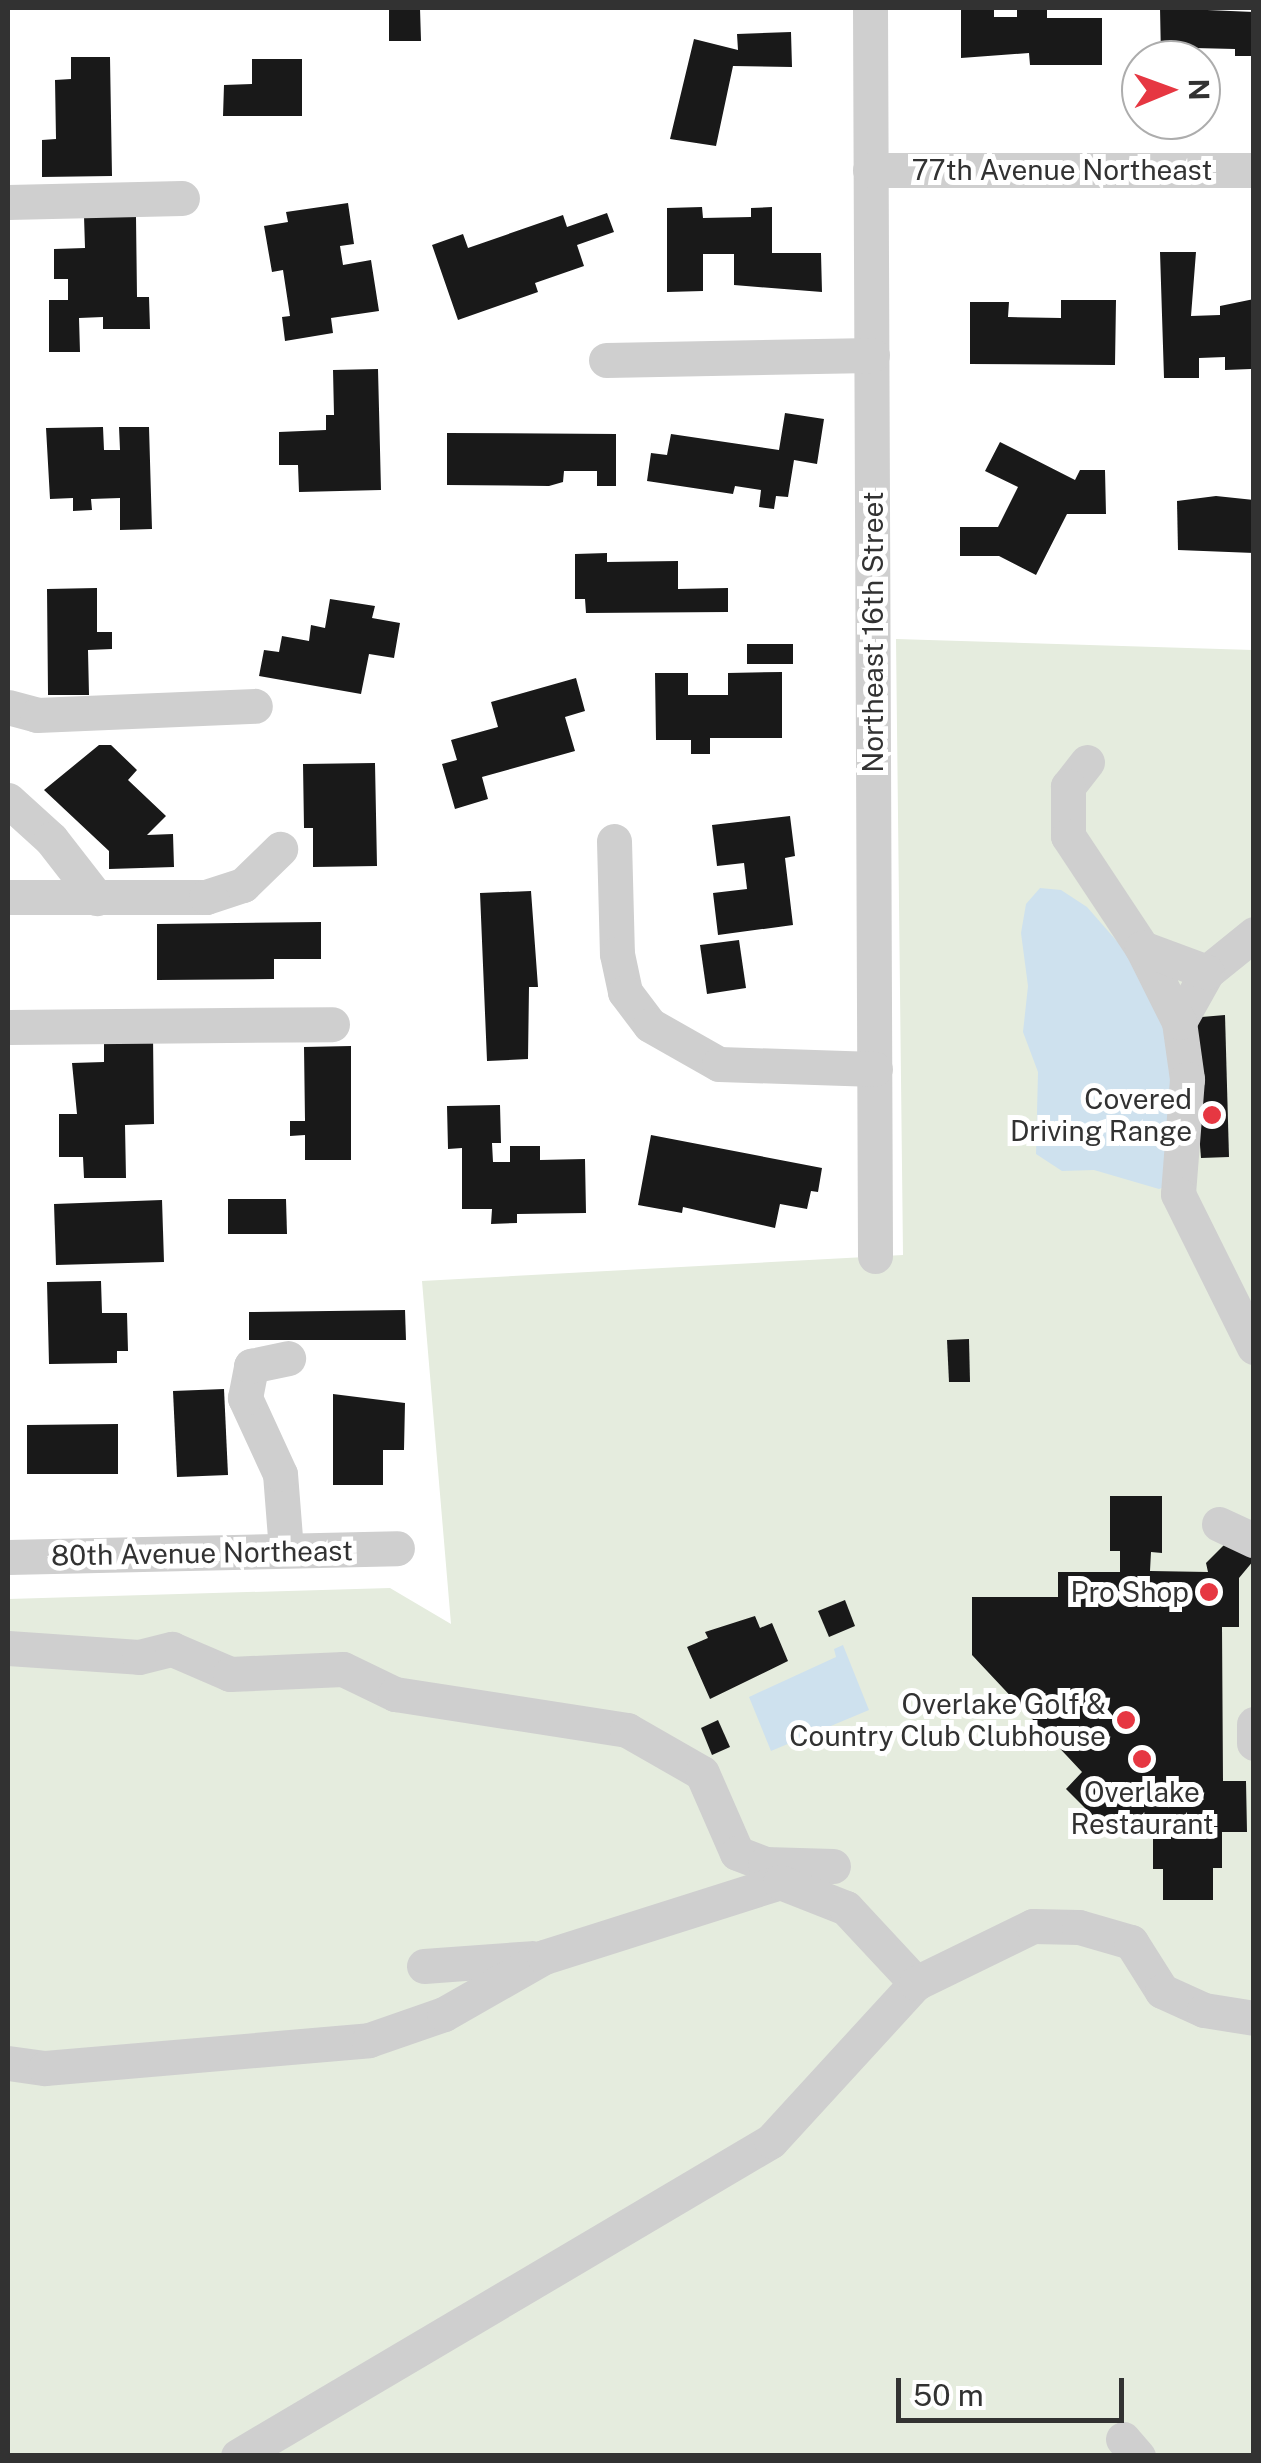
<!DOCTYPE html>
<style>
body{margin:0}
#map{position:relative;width:1261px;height:2463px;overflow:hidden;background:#fff;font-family:"Public Sans",sans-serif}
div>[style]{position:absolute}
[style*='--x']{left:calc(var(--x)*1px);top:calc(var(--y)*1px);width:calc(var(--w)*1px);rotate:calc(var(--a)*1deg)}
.green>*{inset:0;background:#e5ecde}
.water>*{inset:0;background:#cee1ee}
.building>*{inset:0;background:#191919}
.minor>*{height:35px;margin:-17.5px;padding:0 17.5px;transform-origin:17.5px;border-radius:17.5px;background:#cfcfcf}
.dots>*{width:28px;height:28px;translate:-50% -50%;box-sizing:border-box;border:5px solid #fff;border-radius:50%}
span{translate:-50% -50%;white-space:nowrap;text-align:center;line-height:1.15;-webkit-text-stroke:10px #fff;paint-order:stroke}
.street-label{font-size:28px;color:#323232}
.poi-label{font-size:28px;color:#323232}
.right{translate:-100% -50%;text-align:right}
.frame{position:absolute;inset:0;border:10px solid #323232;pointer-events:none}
.north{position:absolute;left:1121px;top:40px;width:100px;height:100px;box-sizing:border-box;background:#fff;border:2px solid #adadad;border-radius:50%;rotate:89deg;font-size:28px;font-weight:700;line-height:40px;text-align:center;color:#323232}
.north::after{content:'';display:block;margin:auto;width:35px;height:45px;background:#e63742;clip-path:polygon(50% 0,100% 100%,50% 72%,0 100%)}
.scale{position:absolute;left:896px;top:2378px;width:228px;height:45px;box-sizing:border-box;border:5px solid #323232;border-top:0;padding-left:12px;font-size:30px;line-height:35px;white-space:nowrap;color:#323232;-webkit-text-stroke:8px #fff;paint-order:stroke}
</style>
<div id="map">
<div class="green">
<div style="clip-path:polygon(896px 639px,1253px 650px,1253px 2455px,8px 2455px,8px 1599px,390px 1588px,451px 1624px,422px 1281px,903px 1255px)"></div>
</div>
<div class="water">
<div style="clip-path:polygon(1040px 888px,1061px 890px,1087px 907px,1143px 971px,1174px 1058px,1167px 1186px,1159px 1189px,1094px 1170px,1062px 1171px,1036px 1154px,1038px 1072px,1023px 1032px,1028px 986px,1021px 933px,1026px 904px)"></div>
<div style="clip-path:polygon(843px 1645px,869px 1710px,771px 1751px,749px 1697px,836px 1657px,834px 1649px)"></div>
</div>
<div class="building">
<div style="clip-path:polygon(389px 8px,420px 8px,421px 41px,389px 41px)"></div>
<div style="clip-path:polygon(961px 8px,994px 8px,994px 17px,1017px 17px,1017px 8px,1047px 8px,1047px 18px,1102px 18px,1102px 65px,1030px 65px,1029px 53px,961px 58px)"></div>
<div style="clip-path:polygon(1160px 8px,1254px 12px,1254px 56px,1235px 56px,1235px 49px,1194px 48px,1194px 57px,1161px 58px)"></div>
<div style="clip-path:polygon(791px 32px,792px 67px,733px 66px,716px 146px,670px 139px,694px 39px,738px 50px,737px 34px)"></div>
<div style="clip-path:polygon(71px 57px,110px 57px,112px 176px,42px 177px,42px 140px,56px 139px,55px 80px,71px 79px)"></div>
<div style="clip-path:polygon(252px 59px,302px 59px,302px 116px,223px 116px,224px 85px,252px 84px)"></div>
<div style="clip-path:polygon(348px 203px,354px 244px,340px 246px,343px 265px,371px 260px,379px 311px,331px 318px,333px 333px,285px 341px,282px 317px,290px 316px,283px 270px,272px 272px,264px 226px,288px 222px,286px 212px)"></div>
<div style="clip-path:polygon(702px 207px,703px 218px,751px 217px,751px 208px,772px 207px,772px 253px,821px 253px,822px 292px,734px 285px,734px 254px,703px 254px,703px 291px,667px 292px,667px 208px)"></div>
<div style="clip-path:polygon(607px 213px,614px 232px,577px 245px,584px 266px,535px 283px,538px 292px,458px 320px,432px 245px,463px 234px,468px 248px,563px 215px,567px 227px)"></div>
<div style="clip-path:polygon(84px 216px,136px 216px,137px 297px,149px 297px,150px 329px,103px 329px,103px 317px,79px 318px,80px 352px,49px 352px,49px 300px,68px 300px,68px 279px,54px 279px,54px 249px,85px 248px)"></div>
<div style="clip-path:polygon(1160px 252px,1196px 252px,1191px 316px,1220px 315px,1220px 306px,1254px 299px,1251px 369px,1225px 370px,1225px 357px,1199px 358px,1199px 378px,1164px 378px)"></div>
<div style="clip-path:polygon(1061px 300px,1116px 300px,1115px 365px,970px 364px,970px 302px,1009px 302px,1008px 317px,1061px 318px)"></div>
<div style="clip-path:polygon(378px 369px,381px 490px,299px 492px,298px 465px,279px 465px,279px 432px,326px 430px,326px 415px,334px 415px,333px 370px)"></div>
<div style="clip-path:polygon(785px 413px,824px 419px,817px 464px,794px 460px,788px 497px,776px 496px,774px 509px,759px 507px,761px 490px,735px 486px,733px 494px,647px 481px,651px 453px,667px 455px,671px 434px,779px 450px)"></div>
<div style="clip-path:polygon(103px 427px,104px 450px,120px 450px,119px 427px,149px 427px,152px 529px,120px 530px,120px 498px,91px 499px,92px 510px,73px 511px,73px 498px,50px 499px,46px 428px)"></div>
<div style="clip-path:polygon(447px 433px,616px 434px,616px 486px,597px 486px,597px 471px,564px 471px,563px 482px,549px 486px,447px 485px)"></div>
<div style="clip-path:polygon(1000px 442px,1075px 480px,1080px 470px,1105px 470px,1106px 514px,1067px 514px,1036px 575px,999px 556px,960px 556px,960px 527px,998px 527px,1018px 487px,985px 471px)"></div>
<div style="clip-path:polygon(1216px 496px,1254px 500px,1254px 553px,1178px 550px,1177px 501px)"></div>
<div style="clip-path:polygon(607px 553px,607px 562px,678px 561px,678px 589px,728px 588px,728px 612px,586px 613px,585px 599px,575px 599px,575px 554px)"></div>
<div style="clip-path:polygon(97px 588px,97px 632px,112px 632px,112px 649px,88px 650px,89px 695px,48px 695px,47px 589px)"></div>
<div style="clip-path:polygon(330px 599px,375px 606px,372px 618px,400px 623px,394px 658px,369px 654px,361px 694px,259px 676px,264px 650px,279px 652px,282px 636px,309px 641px,311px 625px,325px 628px)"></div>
<div style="clip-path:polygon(747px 644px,793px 644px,793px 664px,747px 664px)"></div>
<div style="clip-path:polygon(782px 672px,782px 738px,710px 738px,710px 754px,691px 754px,691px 740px,656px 740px,655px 673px,688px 673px,688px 695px,728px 695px,728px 673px)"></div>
<div style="clip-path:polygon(576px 678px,585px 711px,565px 717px,575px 751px,482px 777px,488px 799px,455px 809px,442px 764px,457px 760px,451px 740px,498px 727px,491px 702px)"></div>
<div style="clip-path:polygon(99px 745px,111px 745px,137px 770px,128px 780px,166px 816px,147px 835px,173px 834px,174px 867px,109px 869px,109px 851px,44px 790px)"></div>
<div style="clip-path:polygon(375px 763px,377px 866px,313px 867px,313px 828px,304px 828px,303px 764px)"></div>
<div style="clip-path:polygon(790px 816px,795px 856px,785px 858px,793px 925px,718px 935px,713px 893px,747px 889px,744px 863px,717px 866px,712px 825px)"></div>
<div style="clip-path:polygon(531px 891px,538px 987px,529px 987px,528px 1059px,487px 1061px,480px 893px)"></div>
<div style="clip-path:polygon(321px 922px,321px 959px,274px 959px,274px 979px,157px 980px,157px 924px)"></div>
<div style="clip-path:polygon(739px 940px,746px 988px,707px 994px,700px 945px)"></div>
<div style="clip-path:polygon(1225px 1015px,1229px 1157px,1201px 1158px,1190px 1018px)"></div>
<div style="clip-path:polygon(153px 1035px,154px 1124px,125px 1125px,126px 1178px,84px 1178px,83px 1157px,59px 1157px,59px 1114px,77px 1114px,72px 1063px,104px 1062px,104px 1036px)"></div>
<div style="clip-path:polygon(351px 1046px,351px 1160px,305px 1160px,305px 1135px,290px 1136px,290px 1121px,305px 1121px,304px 1047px)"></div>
<div style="clip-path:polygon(500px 1105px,501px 1143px,492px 1143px,493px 1162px,510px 1162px,510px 1146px,540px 1146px,540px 1160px,585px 1159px,586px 1213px,517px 1214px,517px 1223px,491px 1224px,492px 1209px,462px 1209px,462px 1148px,448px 1149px,447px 1106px)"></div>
<div style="clip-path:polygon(651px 1135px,822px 1168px,818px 1192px,811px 1191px,807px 1209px,780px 1204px,775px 1228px,683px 1207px,682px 1213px,638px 1205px)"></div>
<div style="clip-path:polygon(228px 1199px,286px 1199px,287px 1234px,228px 1234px)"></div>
<div style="clip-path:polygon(162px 1200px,164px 1262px,56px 1265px,54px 1204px)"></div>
<div style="clip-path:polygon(101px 1281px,102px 1313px,127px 1313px,128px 1351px,117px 1351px,117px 1363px,49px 1364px,47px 1282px)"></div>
<div style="clip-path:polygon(405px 1310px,406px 1340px,249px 1340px,249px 1312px)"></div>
<div style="clip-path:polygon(969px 1339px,970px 1382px,949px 1382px,947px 1340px)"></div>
<div style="clip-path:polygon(224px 1389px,228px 1475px,177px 1477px,173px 1391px)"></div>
<div style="clip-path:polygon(333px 1394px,405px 1403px,404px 1450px,383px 1450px,383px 1485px,333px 1485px)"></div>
<div style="clip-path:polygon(118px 1424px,118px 1474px,27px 1474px,27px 1425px)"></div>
<div style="clip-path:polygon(1110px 1496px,1162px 1496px,1162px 1553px,1151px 1552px,1150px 1571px,1208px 1572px,1206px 1563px,1231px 1538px,1254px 1560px,1239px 1578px,1239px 1627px,1222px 1627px,1223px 1781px,1246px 1781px,1247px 1832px,1222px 1832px,1222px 1868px,1213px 1868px,1213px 1900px,1163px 1900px,1163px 1869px,1153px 1869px,1153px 1837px,1129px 1819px,1113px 1836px,1066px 1789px,1082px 1772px,972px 1655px,972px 1597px,1058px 1597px,1058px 1572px,1120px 1572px,1120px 1551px,1110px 1551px)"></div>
<div style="clip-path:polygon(845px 1600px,855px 1626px,829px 1637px,818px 1611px)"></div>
<div style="clip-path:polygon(755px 1616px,760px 1628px,772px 1623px,788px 1661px,710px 1699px,687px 1647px,708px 1638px,705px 1632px)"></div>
<div style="clip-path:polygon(718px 1720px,730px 1747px,712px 1755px,701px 1728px)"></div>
</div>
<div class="minor">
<div style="--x:870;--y:8;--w:1248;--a:89.77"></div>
<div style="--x:870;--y:170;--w:384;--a:0"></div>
<div style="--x:8;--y:202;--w:174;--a:-1.3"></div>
<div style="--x:606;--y:360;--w:266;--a:-1.1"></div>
<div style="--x:8;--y:707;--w:30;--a:15"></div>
<div style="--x:37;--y:715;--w:218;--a:-2.4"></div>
<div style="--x:1087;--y:762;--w:31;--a:128"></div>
<div style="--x:1068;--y:786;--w:50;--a:90"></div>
<div style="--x:1068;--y:836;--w:134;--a:56.5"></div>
<div style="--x:8;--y:800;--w:58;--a:42.2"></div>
<div style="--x:51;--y:839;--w:75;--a:52.1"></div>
<div style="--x:614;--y:841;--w:113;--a:88.5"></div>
<div style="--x:617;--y:954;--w:39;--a:78"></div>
<div style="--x:625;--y:992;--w:41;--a:52.9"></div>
<div style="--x:650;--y:1025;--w:79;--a:29.5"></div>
<div style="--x:719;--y:1064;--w:156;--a:1.8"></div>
<div style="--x:8;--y:897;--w:198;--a:0"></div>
<div style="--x:206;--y:897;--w:39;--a:-18"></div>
<div style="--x:243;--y:885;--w:52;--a:-44.2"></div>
<div style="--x:1254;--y:934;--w:60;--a:141"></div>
<div style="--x:1207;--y:972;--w:57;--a:119.2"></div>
<div style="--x:1179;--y:1022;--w:58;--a:82"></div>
<div style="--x:1187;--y:1079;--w:115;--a:94.5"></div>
<div style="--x:1178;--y:1194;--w:171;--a:63.6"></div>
<div style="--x:1179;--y:1022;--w:83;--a:-116.6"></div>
<div style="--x:1142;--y:948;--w:69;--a:20.3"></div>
<div style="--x:8;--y:1027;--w:324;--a:-0.5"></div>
<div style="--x:1219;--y:1524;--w:38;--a:25"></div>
<div style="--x:286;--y:1550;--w:76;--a:-94.5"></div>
<div style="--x:280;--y:1474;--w:84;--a:-114.7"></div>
<div style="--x:245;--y:1398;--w:33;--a:-79"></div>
<div style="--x:251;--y:1366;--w:38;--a:-12"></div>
<div style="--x:8;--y:1557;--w:389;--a:-1.3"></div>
<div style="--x:8;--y:1648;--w:131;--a:3.9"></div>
<div style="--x:139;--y:1657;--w:34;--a:-14"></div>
<div style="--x:172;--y:1649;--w:63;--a:23.3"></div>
<div style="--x:230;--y:1674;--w:113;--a:-2.5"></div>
<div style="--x:343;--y:1669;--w:58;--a:25.7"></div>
<div style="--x:395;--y:1694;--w:235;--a:8.8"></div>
<div style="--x:627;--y:1730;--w:86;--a:29.8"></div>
<div style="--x:702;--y:1773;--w:87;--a:66.4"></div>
<div style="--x:737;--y:1853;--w:30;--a:21"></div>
<div style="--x:765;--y:1864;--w:68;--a:1.7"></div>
<div style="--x:1254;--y:1724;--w:19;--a:90"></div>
<div style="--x:424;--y:1966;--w:108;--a:-4.2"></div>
<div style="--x:8;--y:2063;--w:37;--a:8"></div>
<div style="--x:45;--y:2068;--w:325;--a:-4.9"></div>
<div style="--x:369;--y:2040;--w:79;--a:-19.1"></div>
<div style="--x:444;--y:2014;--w:115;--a:-29.7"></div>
<div style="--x:544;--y:1957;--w:248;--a:-17.6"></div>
<div style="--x:780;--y:1882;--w:71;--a:21.5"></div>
<div style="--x:846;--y:1908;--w:103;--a:47"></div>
<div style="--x:1123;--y:2439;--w:23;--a:49"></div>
<div style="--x:238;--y:2456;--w:619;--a:-30.58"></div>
<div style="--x:771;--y:2141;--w:214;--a:-47.5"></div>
<div style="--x:916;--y:1983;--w:130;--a:-26"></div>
<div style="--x:1033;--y:1926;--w:46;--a:1.2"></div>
<div style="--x:1079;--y:1927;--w:54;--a:16.1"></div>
<div style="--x:1131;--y:1942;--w:58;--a:57.7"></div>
<div style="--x:1162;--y:1991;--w:46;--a:24.3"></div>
<div style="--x:1204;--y:2010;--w:51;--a:9.1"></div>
</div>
<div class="dots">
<div style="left:1212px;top:1115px;background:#e63742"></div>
<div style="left:1209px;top:1592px;background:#e63742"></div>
<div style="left:1126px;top:1720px;background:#e63742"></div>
<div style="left:1142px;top:1759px;background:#e63742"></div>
</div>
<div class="street-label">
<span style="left:1062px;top:170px">77th Avenue Northeast</span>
<span style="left:873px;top:632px;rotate:-90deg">Northeast 16th Street</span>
<span style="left:202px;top:1553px;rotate:-1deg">80th Avenue Northeast</span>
</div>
<div class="poi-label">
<span class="right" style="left:1192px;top:1115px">Covered<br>Driving Range</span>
<span class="right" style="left:1189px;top:1592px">Pro Shop</span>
<span class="right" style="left:1106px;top:1720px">Overlake Golf &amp;<br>Country Club Clubhouse</span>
<span style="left:1142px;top:1808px">Overlake<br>Restaurant</span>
</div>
<div class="frame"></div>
<div class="north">N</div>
<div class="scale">50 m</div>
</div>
